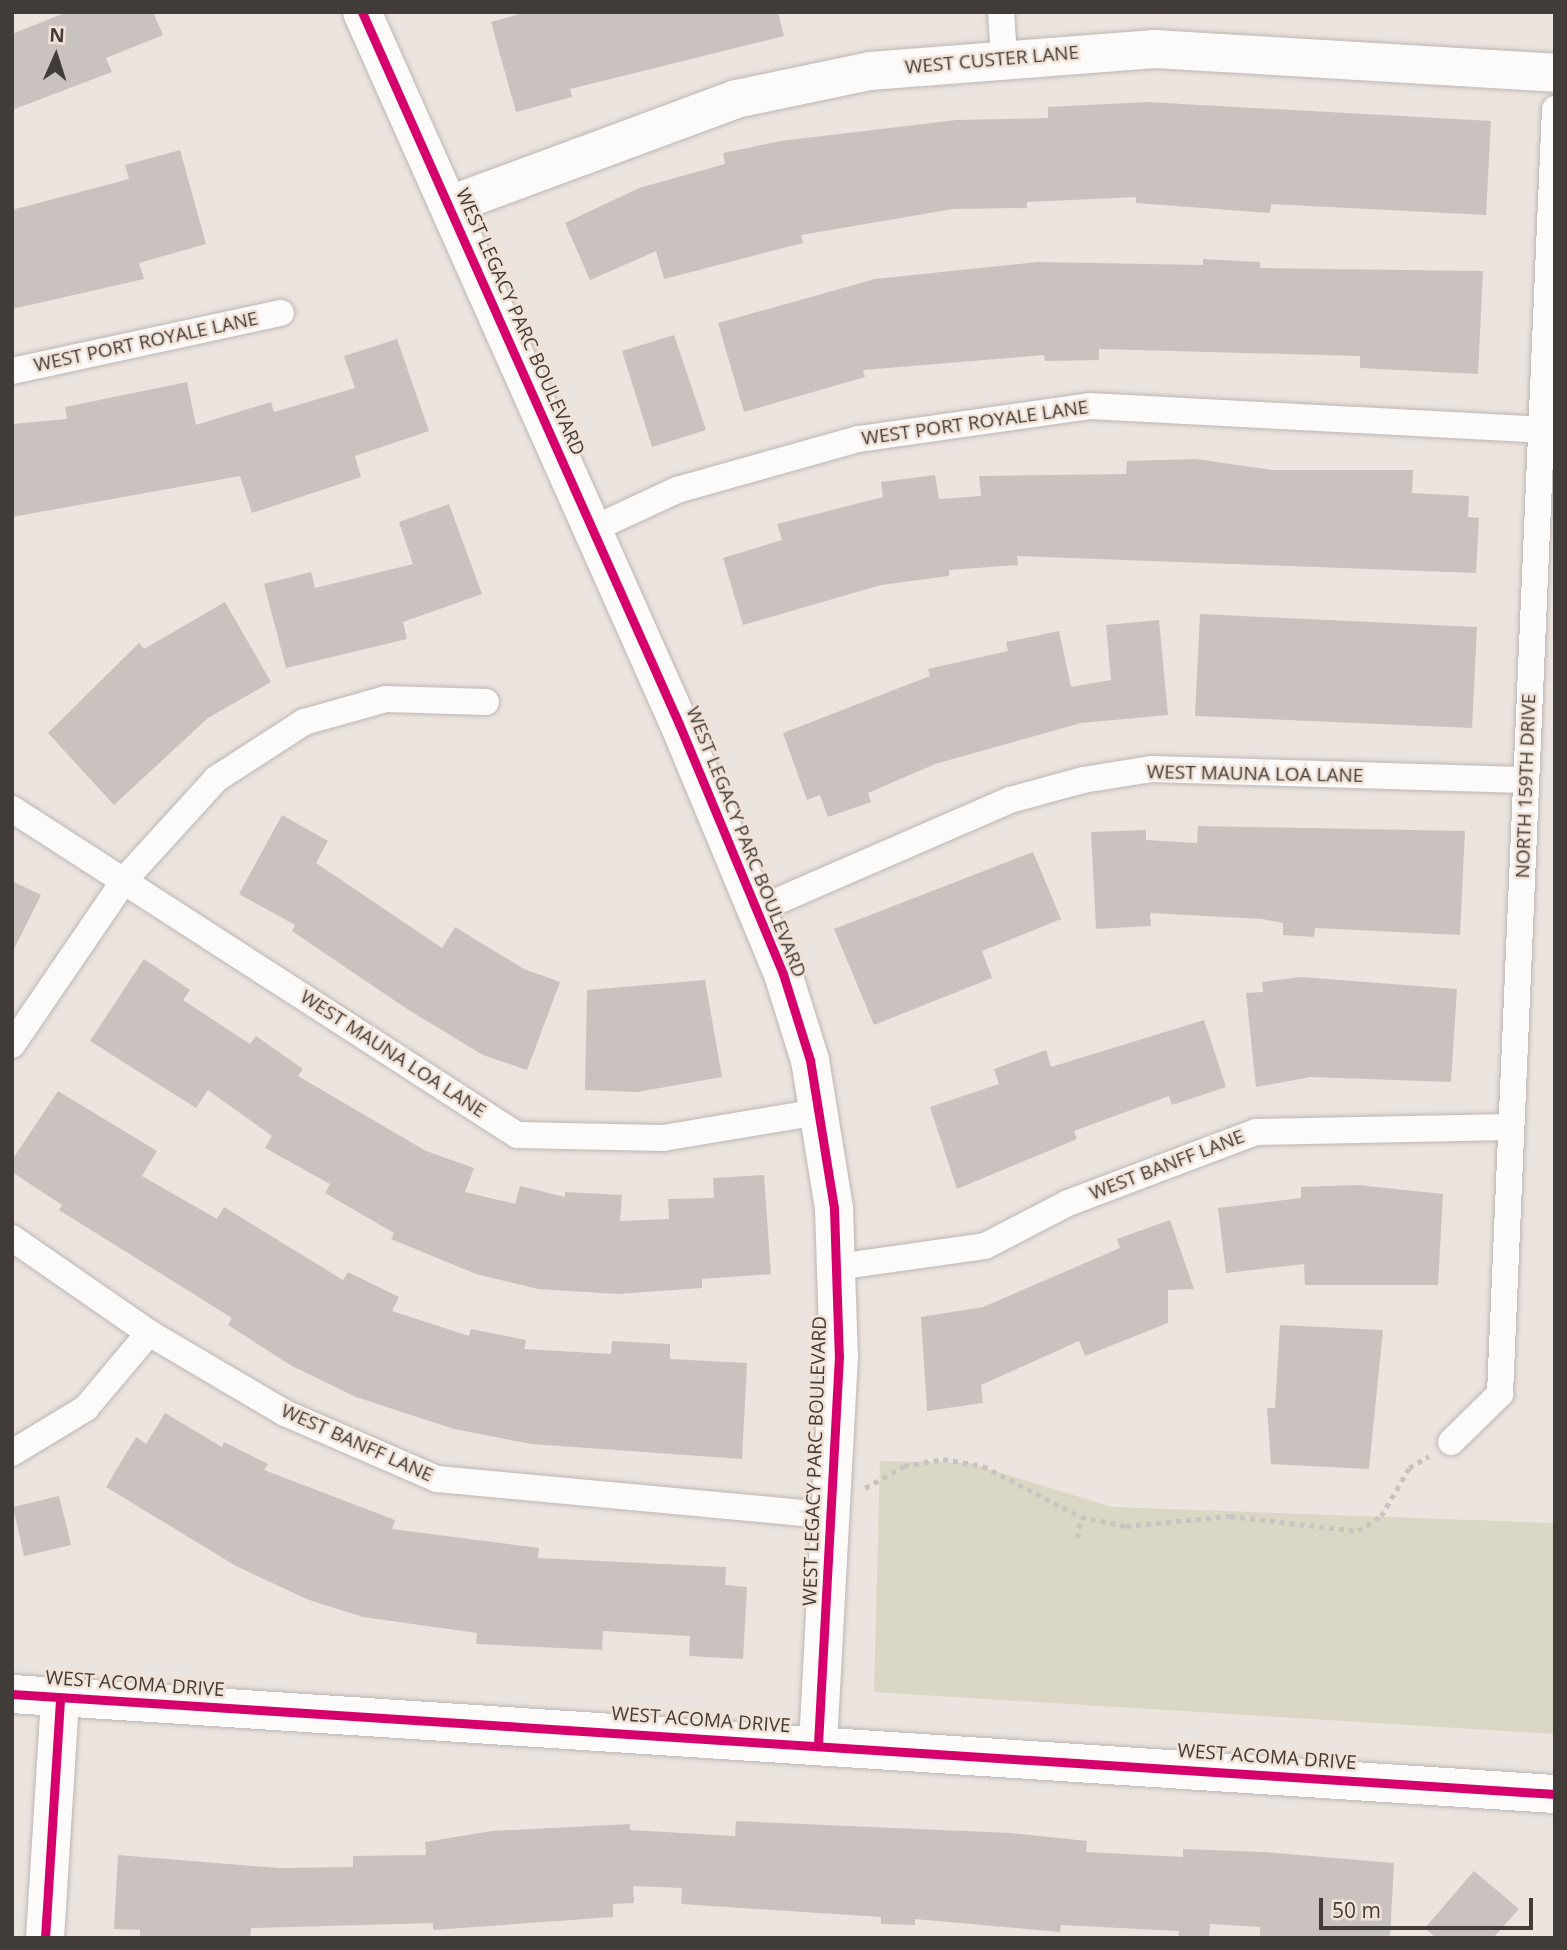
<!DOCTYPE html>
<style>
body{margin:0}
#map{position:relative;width:1567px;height:1950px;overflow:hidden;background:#ece4de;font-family:"Open Sans",sans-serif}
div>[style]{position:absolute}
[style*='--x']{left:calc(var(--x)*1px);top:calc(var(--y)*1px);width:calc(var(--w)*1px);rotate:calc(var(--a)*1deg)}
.green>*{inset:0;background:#dad7c5}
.building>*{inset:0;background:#c9c2be}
.path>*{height:4.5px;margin-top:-2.25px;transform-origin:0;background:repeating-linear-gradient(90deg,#c7c4c1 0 5px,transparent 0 10px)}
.roads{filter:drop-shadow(0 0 2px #bdb6b2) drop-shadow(0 0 2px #bdb6b2)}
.street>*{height:26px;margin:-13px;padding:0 13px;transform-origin:13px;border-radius:13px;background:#fcfbfa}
.secondary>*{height:38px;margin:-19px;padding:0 19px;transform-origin:19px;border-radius:19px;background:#fcfbfa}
.cycleway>*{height:9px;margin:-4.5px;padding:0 4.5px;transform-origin:4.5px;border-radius:4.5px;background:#d6006c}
span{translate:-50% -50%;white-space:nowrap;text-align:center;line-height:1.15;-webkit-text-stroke:5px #f2e3d8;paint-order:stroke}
.street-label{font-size:19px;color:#423c38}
.frame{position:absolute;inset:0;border:14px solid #423c38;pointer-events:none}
.north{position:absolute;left:21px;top:21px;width:70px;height:70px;-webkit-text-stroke:5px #f2e3d8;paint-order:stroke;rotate:3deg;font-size:19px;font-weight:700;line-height:28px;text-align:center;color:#423c38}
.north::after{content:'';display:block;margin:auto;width:24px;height:32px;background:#423c38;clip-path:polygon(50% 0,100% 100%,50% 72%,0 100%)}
.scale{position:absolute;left:1319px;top:1898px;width:214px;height:32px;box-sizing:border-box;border:4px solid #423c38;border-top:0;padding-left:9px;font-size:21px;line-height:24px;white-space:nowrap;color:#423c38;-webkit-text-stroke:5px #f2e3d8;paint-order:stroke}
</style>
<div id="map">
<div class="green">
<div style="clip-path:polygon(880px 1461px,969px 1463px,1112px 1507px,1555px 1523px,1555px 1734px,874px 1692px)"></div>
</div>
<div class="building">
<div style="clip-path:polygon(67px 12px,153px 12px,163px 35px,106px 58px,112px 72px,12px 110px,12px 34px)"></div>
<div style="clip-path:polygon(527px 12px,778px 12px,784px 36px,570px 89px,572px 97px,516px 112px,491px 22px)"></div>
<div style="clip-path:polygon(1147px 102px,1491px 121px,1486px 215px,1271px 204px,1270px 213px,1136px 203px,1136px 197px,1027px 202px,1027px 208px,953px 209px,801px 235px,803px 243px,664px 279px,656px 251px,590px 280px,565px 223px,639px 188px,725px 164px,723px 153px,781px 141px,956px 120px,1048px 118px,1048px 107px)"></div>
<div style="clip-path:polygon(180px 150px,206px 244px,139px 263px,144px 279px,12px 309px,12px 210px,129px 179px,125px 165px)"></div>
<div style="clip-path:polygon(1203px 259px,1260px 262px,1260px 268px,1483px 271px,1478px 374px,1360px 368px,1360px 356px,1099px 349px,1099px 360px,1045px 361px,1044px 355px,863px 370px,865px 377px,744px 412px,718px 323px,875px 279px,1038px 262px,1203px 265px)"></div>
<div style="clip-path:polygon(674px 335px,706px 430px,652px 447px,622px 351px)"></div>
<div style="clip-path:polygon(397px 339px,429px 431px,355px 456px,361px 477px,252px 513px,240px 476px,12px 517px,12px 424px,67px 419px,65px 407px,187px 382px,196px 425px,271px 402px,274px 412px,355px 388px,344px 356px)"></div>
<div style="clip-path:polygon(1196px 459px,1272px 470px,1413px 470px,1412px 493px,1469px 496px,1468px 517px,1479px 518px,1476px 573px,1017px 556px,1018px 565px,949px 570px,949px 576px,881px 585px,743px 625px,723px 558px,782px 540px,777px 524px,883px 497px,881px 482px,935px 475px,939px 499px,981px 496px,979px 476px,1126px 474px,1127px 461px)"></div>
<div style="clip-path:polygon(449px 504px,482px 594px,403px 622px,407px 639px,286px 668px,264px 584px,311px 572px,315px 588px,413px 564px,399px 522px)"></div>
<div style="clip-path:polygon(225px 602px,271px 682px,208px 718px,114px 805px,48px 733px,139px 643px,144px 649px)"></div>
<div style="clip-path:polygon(1200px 614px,1477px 627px,1472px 728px,1195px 716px)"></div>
<div style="clip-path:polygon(1159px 620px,1168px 715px,1081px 723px,935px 764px,868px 793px,871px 802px,828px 817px,820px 795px,807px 800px,783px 733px,930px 676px,928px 669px,1008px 651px,1006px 642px,1059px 631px,1071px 687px,1111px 680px,1106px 625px)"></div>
<div style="clip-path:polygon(282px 815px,328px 841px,316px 863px,442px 948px,455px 927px,524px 969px,560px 982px,527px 1070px,483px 1055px,407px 1009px,292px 931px,295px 925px,239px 894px)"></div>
<div style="clip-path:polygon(1198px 826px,1465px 831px,1460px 935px,1315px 928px,1314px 937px,1283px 935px,1283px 923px,1262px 919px,1150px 913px,1151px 926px,1096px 929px,1091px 832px,1146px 830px,1146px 840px,1197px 843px)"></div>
<div style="clip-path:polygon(1033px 852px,1061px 919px,982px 951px,992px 978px,874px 1025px,834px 929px)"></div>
<div style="clip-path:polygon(12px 881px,41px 895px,12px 953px)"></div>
<div style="clip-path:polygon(144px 959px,190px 990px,183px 1000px,250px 1044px,256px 1036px,303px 1069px,298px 1076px,426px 1151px,474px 1168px,465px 1192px,515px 1204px,520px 1186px,565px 1197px,565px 1192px,622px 1195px,620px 1221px,669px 1219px,668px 1199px,714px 1198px,713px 1178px,764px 1175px,771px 1274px,702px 1279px,702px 1288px,617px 1294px,538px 1289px,476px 1274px,391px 1239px,394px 1233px,325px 1193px,330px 1184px,265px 1148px,272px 1136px,208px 1090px,196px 1108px,90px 1041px)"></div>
<div style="clip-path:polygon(1301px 977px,1457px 989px,1451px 1082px,1311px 1077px,1256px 1087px,1246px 993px,1263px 992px,1262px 982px)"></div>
<div style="clip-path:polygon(705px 980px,722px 1077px,637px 1092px,585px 1090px,587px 990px)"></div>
<div style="clip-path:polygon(1204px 1020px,1226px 1087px,1172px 1105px,1169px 1096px,1074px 1131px,1077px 1139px,957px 1189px,930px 1107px,999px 1084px,994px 1069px,1046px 1050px,1051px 1067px)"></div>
<div style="clip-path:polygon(58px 1091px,157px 1151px,142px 1176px,217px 1219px,224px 1207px,343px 1280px,348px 1272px,399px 1297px,392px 1311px,469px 1336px,471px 1329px,526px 1340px,524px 1349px,611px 1354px,612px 1341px,670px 1344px,670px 1359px,747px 1363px,742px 1459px,532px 1444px,454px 1429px,356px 1397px,292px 1366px,228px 1325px,232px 1318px,59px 1210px,62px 1205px,12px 1172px,12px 1160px)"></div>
<div style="clip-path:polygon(1357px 1185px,1443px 1194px,1438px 1285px,1305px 1285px,1304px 1264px,1226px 1273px,1218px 1208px,1301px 1198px,1301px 1187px)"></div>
<div style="clip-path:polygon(1170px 1220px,1194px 1289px,1168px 1290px,1168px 1323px,1085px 1356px,1079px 1341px,981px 1385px,983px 1403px,927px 1411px,921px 1317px,983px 1307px,1120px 1248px,1117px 1239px)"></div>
<div style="clip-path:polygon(1280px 1325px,1383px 1330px,1369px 1469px,1271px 1464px,1267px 1408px,1275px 1408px)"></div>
<div style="clip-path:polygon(165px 1413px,222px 1447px,224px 1442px,268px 1464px,264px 1470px,395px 1520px,392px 1529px,539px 1548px,538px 1558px,726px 1567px,725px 1585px,747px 1587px,743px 1659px,689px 1656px,690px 1636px,603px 1631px,602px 1650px,476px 1644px,477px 1633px,363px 1617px,309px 1600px,236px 1566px,106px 1487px,136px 1437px,146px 1444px)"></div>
<div style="clip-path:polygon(59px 1496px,71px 1545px,24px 1556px,13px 1507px)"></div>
<div style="clip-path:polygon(736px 1821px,1010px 1833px,1087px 1841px,1086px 1852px,1183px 1857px,1183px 1849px,1264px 1852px,1394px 1863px,1390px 1938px,1260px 1938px,1260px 1927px,1210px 1924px,1209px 1938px,1178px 1938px,1179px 1931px,1061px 1925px,1060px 1932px,915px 1919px,915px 1925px,881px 1924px,881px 1917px,681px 1904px,682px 1888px,633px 1886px,634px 1903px,613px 1904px,613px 1917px,433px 1930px,433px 1923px,251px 1928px,250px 1938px,140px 1938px,140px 1930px,114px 1929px,118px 1855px,279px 1868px,353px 1867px,353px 1856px,426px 1855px,425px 1842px,492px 1831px,630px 1824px,630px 1830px,735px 1836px)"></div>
<div style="clip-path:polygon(1474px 1871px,1519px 1909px,1493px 1938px,1436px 1938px,1425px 1928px)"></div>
</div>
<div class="path">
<div style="--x:865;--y:1488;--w:45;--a:-29.4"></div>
<div style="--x:904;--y:1466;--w:40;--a:-10"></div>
<div style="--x:943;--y:1459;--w:41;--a:9.9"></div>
<div style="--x:983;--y:1466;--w:110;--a:27.5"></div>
<div style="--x:1081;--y:1517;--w:46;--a:11.3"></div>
<div style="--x:1126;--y:1526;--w:104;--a:-5.5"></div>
<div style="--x:1230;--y:1516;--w:129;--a:6.7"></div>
<div style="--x:1358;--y:1531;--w:27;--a:-33"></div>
<div style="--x:1381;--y:1516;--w:56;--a:-59.7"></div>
<div style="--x:1409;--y:1468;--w:23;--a:-31"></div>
<div style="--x:1077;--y:1538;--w:21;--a:-79"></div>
</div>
<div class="roads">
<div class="street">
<div style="--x:1001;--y:12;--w:44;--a:86.1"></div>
<div style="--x:12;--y:371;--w:275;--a:-12.2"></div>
<div style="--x:593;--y:529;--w:93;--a:-24.9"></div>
<div style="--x:677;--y:490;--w:189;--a:-15.7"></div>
<div style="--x:859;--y:439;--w:233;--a:-8.1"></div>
<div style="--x:1090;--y:406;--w:452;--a:3"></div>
<div style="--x:12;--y:809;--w:601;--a:32.84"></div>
<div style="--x:517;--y:1135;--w:146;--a:1.2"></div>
<div style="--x:663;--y:1138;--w:158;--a:-9.5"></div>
<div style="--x:757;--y:910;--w:276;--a:-23.5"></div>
<div style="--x:1010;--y:800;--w:76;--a:-15.3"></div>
<div style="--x:1083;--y:780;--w:70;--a:-9.1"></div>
<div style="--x:1152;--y:769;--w:374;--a:1.7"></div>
<div style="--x:12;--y:1045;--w:202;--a:-55.7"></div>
<div style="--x:126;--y:878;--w:134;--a:-47.7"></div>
<div style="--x:216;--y:779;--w:105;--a:-32.9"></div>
<div style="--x:304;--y:722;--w:85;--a:-15.7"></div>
<div style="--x:386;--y:699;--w:100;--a:1.7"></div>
<div style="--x:12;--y:1238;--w:167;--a:34.7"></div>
<div style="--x:149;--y:1333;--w:158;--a:30.5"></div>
<div style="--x:285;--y:1413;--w:166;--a:23.5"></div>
<div style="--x:437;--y:1479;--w:398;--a:5.3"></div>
<div style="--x:837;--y:1267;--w:149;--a:-8.1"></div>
<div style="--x:985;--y:1246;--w:93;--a:-27.4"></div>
<div style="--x:1068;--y:1203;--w:201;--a:-20.7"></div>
<div style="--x:1256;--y:1132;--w:255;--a:-1.1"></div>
<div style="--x:1451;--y:1442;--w:69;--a:-44.4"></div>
<div style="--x:1500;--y:1394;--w:1286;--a:-87.55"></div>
<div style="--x:12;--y:1453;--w:87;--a:-31.3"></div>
<div style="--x:86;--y:1408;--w:98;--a:-50"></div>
</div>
<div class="secondary">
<div style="--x:362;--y:12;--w:779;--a:66"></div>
<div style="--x:679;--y:724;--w:271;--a:67.4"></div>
<div style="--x:783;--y:974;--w:90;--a:72.6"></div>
<div style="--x:810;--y:1060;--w:151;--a:80.8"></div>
<div style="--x:834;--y:1209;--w:147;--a:88.1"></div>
<div style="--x:839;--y:1356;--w:390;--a:93.1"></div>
<div style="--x:450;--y:205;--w:305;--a:-20.3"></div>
<div style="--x:736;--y:99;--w:137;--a:-11.8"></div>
<div style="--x:870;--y:71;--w:286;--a:-4.4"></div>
<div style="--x:1155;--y:49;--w:401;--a:3.4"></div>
<div style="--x:12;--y:1694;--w:1546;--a:3.71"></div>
<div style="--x:45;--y:1938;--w:241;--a:-86.4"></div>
</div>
</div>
<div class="cycleway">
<div style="--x:362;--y:12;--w:779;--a:66"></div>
<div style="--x:679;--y:724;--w:271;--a:67.4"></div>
<div style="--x:783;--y:974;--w:90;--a:72.6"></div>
<div style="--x:810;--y:1060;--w:151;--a:80.8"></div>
<div style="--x:834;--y:1209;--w:147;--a:88.1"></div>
<div style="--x:839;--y:1356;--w:390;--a:93.1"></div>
<div style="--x:12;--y:1694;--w:1546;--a:3.71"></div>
<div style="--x:45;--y:1938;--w:241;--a:-86.4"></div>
</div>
<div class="street-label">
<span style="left:992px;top:60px;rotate:-5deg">WEST CUSTER LANE</span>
<span style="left:520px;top:322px;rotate:66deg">WEST LEGACY PARC BOULEVARD</span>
<span style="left:146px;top:342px;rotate:-12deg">WEST PORT ROYALE LANE</span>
<span style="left:975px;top:423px;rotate:-8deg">WEST PORT ROYALE LANE</span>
<span style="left:1255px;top:774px;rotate:1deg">WEST MAUNA LOA LANE</span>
<span style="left:1526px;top:786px;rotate:-88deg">NORTH 159TH DRIVE</span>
<span style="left:746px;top:842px;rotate:68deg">WEST LEGACY PARC BOULEVARD</span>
<span style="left:393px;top:1054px;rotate:33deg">WEST MAUNA LOA LANE</span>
<span style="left:1167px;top:1165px;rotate:-21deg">WEST BANFF LANE</span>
<span style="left:357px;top:1443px;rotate:24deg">WEST BANFF LANE</span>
<span style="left:815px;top:1461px;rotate:-88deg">WEST LEGACY PARC BOULEVARD</span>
<span style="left:135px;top:1684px;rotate:4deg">WEST ACOMA DRIVE</span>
<span style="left:701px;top:1720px;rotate:4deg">WEST ACOMA DRIVE</span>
<span style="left:1267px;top:1757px;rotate:4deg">WEST ACOMA DRIVE</span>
</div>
<div class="frame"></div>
<div class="north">N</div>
<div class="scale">50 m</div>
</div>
